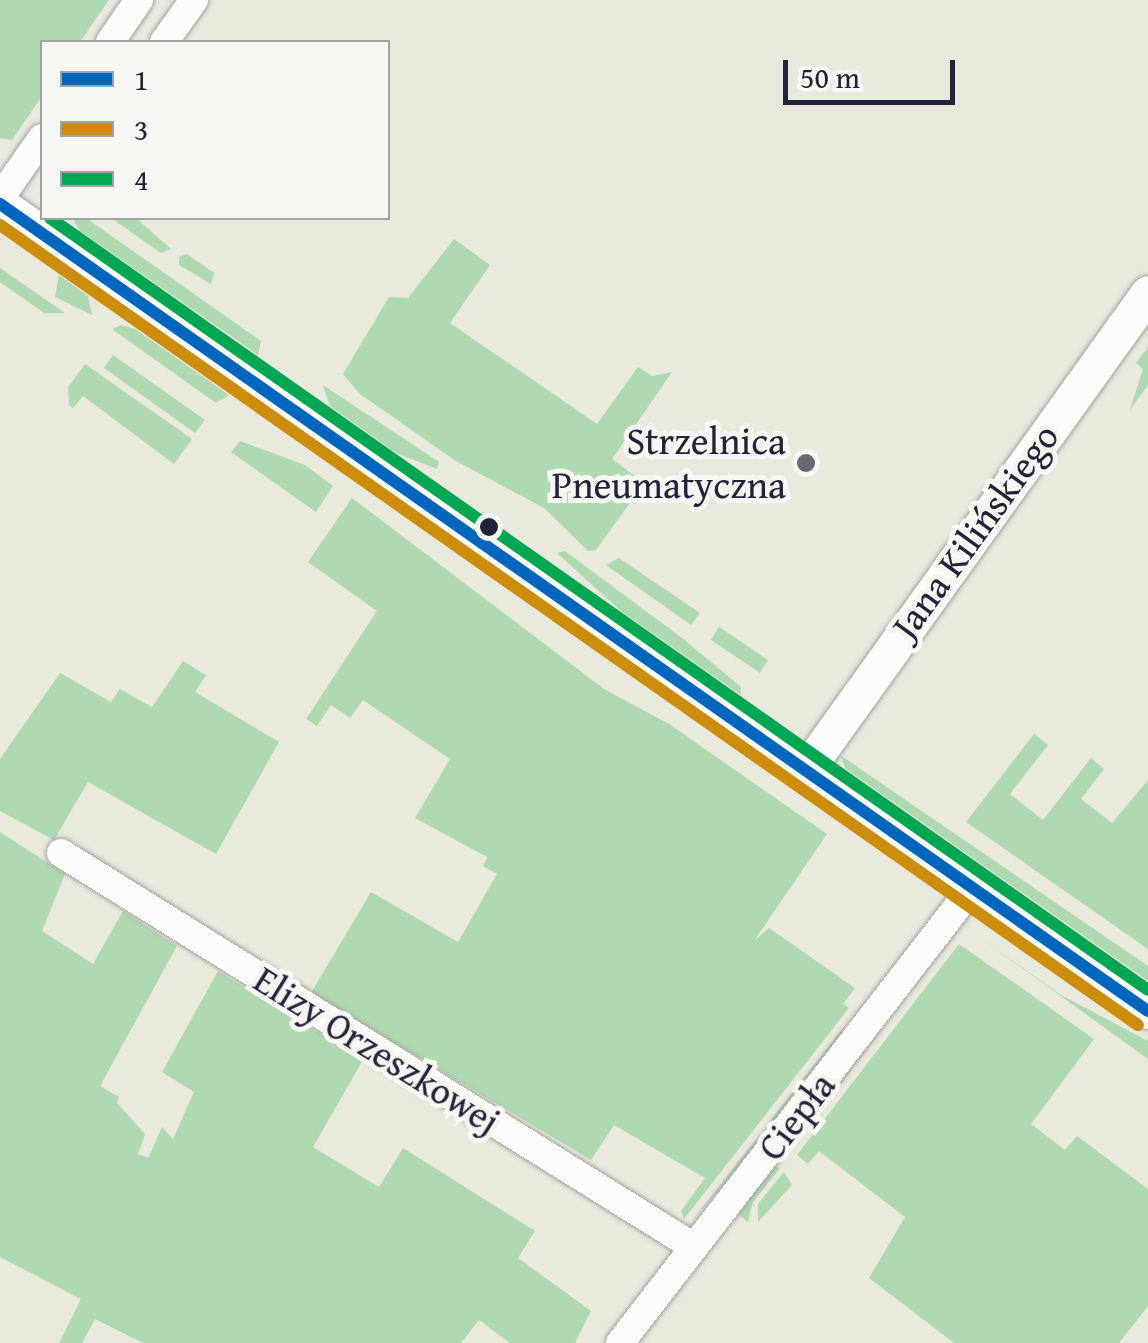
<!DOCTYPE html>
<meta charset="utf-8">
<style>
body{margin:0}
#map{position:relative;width:1148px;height:1343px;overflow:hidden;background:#e9e8dd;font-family:"Gentium Book Plus",serif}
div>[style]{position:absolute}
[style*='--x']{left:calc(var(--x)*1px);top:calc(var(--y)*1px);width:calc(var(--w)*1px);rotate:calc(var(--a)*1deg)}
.green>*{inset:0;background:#afd9b0}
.roads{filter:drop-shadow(0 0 2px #a4a3a0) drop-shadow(0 0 2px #a4a3a0)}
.minor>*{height:28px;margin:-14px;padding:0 14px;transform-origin:14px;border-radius:14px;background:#fcfcfa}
.tertiary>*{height:35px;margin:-17.5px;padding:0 17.5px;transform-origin:17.5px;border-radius:17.5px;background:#fcfcfa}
.bus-1>*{height:12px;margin:-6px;padding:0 6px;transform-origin:6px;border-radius:6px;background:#0065bd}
.bus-2>*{height:12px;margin:-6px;padding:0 6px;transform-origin:6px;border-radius:6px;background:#cc8c0c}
.bus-3>*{height:12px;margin:-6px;padding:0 6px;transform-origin:6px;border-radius:6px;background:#00a651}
.dots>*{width:28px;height:28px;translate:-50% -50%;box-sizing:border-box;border:5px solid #f6f6f2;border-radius:50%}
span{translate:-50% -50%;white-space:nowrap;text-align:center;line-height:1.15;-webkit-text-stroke:10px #f6f6f2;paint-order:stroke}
.poi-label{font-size:38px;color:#22223b}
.right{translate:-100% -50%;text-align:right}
.street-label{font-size:38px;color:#22223b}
.legend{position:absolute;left:40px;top:40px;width:350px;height:180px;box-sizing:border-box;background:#f6f6f2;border:2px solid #a1a1a9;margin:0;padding:12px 18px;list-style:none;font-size:30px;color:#22223b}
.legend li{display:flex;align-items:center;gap:20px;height:50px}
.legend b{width:50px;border:2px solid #a1a1a9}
.scale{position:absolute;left:783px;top:60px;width:172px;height:45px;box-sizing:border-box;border:5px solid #22223b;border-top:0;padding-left:12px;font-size:30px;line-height:35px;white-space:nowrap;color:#22223b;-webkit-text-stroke:8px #f6f6f2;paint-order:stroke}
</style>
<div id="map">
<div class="green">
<div style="clip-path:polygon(0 0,109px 0,80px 42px,42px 42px,42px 96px,12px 140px,0 138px)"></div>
<div style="clip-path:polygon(72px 218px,86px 218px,261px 341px,258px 355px,80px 231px)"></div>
<div style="clip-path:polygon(111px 218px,136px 218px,171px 249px,161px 253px)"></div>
<div style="clip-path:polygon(454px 239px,490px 265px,450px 323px,597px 424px,638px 367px,652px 376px,672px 372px,612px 459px,644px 483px,596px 550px,588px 551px,544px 508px,456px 461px,360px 394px,343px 374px,389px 297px,408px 298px)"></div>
<div style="clip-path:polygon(187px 254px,214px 273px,211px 284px,179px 265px,179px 257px)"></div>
<div style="clip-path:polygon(0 268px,65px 313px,44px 313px,0 282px)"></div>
<div style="clip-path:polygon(59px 275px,88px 296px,92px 315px,55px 297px)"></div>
<div style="clip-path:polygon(121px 325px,135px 329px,229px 395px,216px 403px,112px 329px)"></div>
<div style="clip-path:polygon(1148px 347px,1148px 385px,1130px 410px,1143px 369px,1136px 363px)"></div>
<div style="clip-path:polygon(113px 355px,205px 420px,195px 433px,104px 368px)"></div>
<div style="clip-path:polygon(85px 364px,192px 439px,174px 464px,83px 396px,73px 408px,69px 405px,68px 387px)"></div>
<div style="clip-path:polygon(323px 385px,439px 462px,437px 469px,396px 453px,330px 406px)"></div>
<div style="clip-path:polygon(240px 441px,305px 465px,333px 486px,316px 512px,231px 452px)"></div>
<div style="clip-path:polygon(352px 498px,604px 689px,669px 724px,827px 834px,754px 941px,769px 928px,855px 988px,843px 1004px,849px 1008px,684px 1219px,681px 1211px,705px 1178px,614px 1125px,591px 1160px,311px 993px,371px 892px,458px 942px,497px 874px,483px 866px,487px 857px,415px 818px,450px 759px,363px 700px,350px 718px,331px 705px,317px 726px,306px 719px,377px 611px,308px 562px)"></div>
<div style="clip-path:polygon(565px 551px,682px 638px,741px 687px,741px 695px,622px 612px,557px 553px)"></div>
<div style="clip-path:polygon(619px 558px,700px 613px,691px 625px,606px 565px)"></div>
<div style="clip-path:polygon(719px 627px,768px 660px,760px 673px,711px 640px)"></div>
<div style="clip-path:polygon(183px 661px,206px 675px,195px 692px,279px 742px,216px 854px,88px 782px,54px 840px,0 811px,0 759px,60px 673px,111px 702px,120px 689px,152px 707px)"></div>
<div style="clip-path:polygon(1034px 734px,1048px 745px,1010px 794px,1043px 820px,1091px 758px,1104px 769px,1081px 799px,1112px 823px,1148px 780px,1148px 949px,966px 822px)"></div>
<div style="clip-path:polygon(840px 755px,1148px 966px,1148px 981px,846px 769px)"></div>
<div style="clip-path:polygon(0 832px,65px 874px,42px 931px,93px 964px,123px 911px,177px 946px,100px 1086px,119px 1097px,117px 1103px,145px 1134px,138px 1154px,148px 1158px,162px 1127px,173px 1139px,194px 1092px,162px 1072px,218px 971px,363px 1060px,313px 1147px,379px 1187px,403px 1148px,535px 1231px,518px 1258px,591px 1311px,575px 1343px,510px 1343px,479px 1320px,461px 1343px,143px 1343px,95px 1319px,82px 1343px,59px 1343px,81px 1299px,0 1257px)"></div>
<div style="clip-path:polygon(979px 937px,1061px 995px,1148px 1041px,1148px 1059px)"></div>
<div style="clip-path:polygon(945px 943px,797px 1143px,791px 1139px)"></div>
<div style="clip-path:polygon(959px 944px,1094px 1039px,1031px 1124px,1065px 1150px,1077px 1136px,1148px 1189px,1148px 1306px,1119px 1343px,954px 1343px,869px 1278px,905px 1217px,819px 1151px,808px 1164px,797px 1155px)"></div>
<div style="clip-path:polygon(842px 1029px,843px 1033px,774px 1126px,769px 1122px)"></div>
<div style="clip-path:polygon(760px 1134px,765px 1138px,692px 1221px)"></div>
<div style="clip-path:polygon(772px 1166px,780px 1168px,753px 1202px,748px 1222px,735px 1212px)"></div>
<div style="clip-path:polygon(784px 1172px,792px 1185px,758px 1222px,758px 1204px)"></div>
</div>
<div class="roads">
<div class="minor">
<div style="--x:110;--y:42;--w:51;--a:-55.4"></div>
<div style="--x:164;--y:42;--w:52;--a:-54.5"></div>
<div style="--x:0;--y:198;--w:73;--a:-55"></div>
<div style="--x:61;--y:853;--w:746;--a:31.9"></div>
<div style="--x:620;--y:1343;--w:575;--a:-52.27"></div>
</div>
<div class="tertiary">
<div style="--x:0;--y:204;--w:1403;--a:35.11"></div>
<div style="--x:805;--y:771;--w:588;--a:-54.34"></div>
</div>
</div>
<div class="bus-1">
<div style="--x:0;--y:204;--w:1403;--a:35.11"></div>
</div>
<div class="bus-2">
<div style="--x:0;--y:225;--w:1391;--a:35.11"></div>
</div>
<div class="bus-3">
<div style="--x:50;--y:218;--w:1342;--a:35.11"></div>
</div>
<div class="dots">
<div style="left:806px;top:463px;background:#686774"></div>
<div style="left:489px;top:527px;background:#22223b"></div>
</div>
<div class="poi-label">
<span class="right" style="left:786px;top:463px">Strzelnica<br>Pneumatyczna</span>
</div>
<div class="street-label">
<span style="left:975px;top:531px;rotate:-54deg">Jana Kilińskiego</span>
<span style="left:377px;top:1050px;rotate:32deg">Elizy Orzeszkowej</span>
<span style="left:796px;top:1116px;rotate:-52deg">Ciepła</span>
</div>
<ul class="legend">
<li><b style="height:12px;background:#0065bd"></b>1</li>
<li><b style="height:12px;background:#cc8c0c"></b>3</li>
<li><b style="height:12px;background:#00a651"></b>4</li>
</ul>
<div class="scale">50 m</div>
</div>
